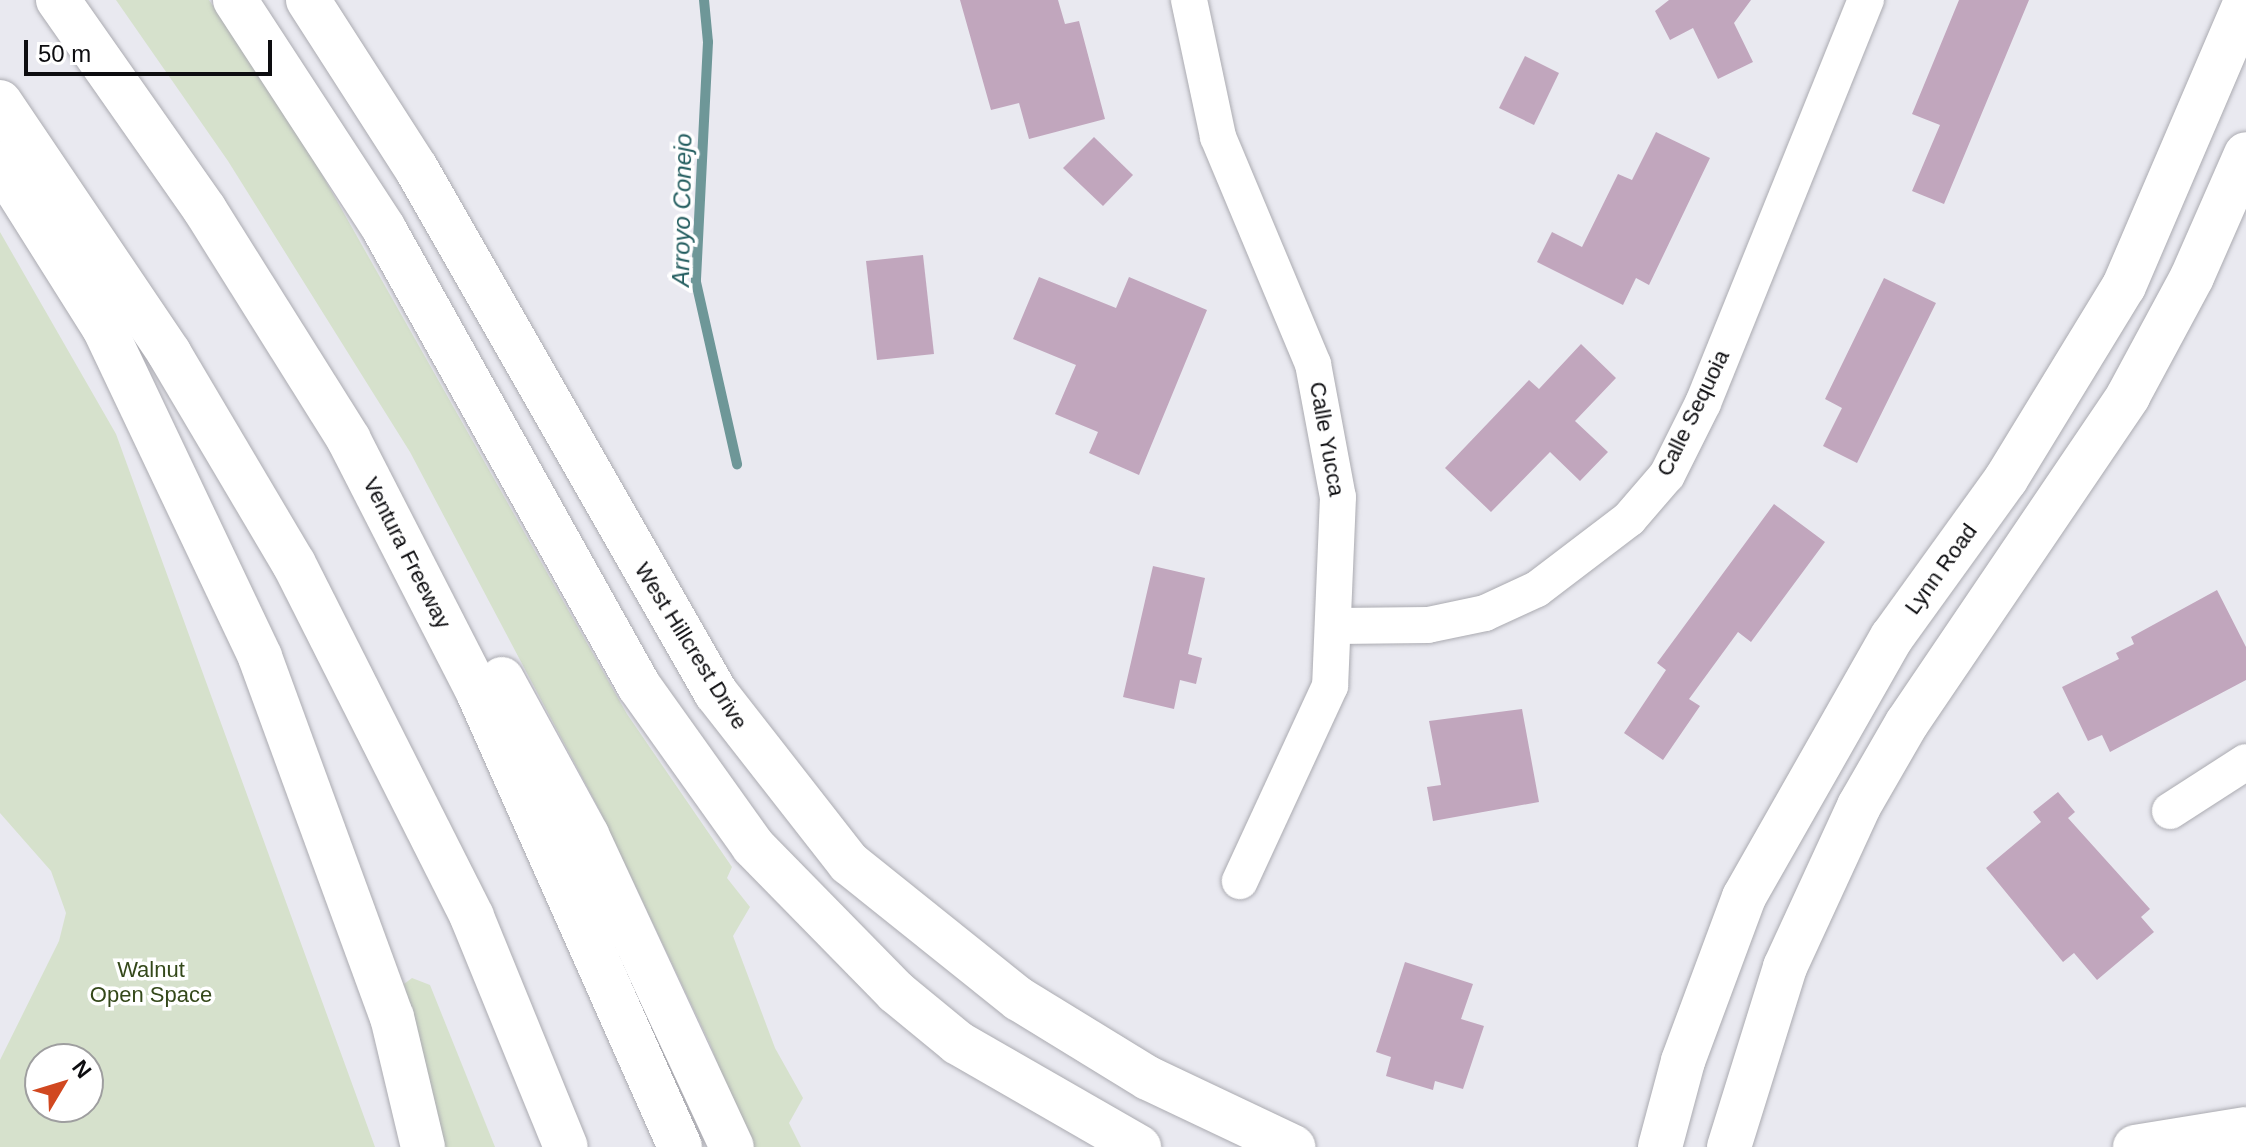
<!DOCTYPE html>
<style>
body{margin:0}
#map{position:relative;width:2246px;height:1147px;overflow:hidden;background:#e9e9f0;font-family:Arial,sans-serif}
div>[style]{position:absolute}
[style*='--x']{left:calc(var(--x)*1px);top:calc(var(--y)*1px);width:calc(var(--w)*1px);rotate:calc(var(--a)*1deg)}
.green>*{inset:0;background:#d6e1cc}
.stream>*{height:10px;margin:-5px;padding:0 5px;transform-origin:5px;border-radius:5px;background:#6e9798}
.building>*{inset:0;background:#c1a6bd}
.roads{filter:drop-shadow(0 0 2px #ababb1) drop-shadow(0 0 2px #ababb1)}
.minor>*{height:36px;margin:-18px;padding:0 18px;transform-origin:18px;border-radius:18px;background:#fff}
.major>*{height:44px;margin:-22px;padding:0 22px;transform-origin:22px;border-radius:22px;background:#fff}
.highway>*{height:44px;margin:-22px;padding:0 22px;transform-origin:22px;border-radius:22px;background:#fff}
span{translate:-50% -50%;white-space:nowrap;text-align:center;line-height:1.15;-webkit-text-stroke:7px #fff;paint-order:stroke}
.street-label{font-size:22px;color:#0d0d10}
.park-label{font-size:22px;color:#34481a}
.water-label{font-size:24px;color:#205b5d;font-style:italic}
.north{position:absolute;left:24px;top:1043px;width:80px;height:80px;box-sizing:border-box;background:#fff;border:2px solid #9e9e9f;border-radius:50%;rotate:52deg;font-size:22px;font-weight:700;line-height:32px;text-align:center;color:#0d0d10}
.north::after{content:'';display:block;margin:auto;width:28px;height:36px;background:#d14820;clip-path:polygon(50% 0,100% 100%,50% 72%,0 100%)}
.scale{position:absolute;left:24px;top:40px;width:248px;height:36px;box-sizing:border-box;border:4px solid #0d0d10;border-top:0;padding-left:10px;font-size:24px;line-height:28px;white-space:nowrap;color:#0d0d10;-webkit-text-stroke:6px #fff;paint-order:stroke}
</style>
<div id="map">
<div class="green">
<div style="clip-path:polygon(116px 0,209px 0,298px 132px,627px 714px,732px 867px,727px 878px,750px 907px,733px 936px,775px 1048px,803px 1098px,789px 1123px,801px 1147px,750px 1147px,710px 1044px,600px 811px,410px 452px,228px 161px)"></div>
<div style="clip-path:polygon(evenodd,0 232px,116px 434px,375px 1147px,0 1147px,0 1060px,59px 941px,66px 913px,51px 871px,0 813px,0 232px,40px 1059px,88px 1059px,88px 1107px,40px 1107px,40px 1059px)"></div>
<div style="clip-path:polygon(412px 978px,430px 985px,495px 1147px,445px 1147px,404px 984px)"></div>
</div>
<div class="stream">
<div style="--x:704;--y:0;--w:42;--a:84.6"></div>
<div style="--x:708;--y:42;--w:240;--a:92.9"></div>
<div style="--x:696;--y:282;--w:187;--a:77.3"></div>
</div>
<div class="building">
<div style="clip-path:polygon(960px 0,1058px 0,1065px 24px,1079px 21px,1105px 119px,1029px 139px,1019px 103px,991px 110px)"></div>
<div style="clip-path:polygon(1669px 0,1751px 0,1734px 23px,1753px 62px,1718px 79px,1693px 28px,1670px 40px,1655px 11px)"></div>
<div style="clip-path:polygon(1959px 0,2029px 0,1944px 204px,1912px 191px,1940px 125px,1912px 114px)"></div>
<div style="clip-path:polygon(1525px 56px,1559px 73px,1534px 125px,1499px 108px)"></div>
<div style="clip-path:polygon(1656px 132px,1710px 158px,1649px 285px,1636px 278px,1623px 305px,1537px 262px,1552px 232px,1582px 247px,1618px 174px,1632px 180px)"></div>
<div style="clip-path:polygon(1094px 137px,1133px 175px,1103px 206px,1063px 168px)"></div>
<div style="clip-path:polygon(923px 255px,934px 354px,877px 360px,866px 261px)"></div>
<div style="clip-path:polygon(1039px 277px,1116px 308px,1129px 277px,1207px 310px,1139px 475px,1089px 453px,1098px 432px,1055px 414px,1076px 365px,1013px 339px)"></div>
<div style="clip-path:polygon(1884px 278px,1936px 303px,1857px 463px,1823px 446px,1842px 408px,1825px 399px)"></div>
<div style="clip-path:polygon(1581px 344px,1616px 378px,1575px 421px,1608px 452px,1580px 481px,1550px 452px,1491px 512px,1445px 468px,1529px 380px,1539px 389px)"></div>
<div style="clip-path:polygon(1774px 504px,1825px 542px,1751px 642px,1738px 632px,1689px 699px,1700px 706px,1663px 760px,1624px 733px,1666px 670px,1657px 663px)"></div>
<div style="clip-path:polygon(1153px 566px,1205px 578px,1188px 654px,1202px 658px,1196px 684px,1180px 680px,1174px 709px,1123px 697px)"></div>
<div style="clip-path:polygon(2217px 590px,2246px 647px,2246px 680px,2110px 752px,2102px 735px,2088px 741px,2062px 687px,2119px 659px,2116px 653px,2134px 644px,2131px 637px)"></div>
<div style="clip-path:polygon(1522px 709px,1539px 802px,1433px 821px,1427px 787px,1441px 785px,1429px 721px)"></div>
<div style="clip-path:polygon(2058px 792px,2075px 812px,2068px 818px,2150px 909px,2141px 917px,2154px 932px,2097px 980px,2074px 953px,2063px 962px,1986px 868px,2041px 822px,2033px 812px)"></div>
<div style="clip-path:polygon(1405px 962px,1473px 984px,1461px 1019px,1484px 1026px,1463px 1089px,1435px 1081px,1433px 1090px,1386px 1076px,1391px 1057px,1376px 1052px)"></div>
</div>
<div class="roads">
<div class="minor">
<div style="--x:1189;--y:0;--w:140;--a:78"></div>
<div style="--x:1218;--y:137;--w:246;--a:67.3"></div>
<div style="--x:1313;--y:364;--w:135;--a:79.4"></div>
<div style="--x:1338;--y:497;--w:189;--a:92.4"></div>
<div style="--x:1330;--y:686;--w:215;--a:114.8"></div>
<div style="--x:1337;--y:626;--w:91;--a:-0.6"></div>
<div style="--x:1428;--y:625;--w:58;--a:-11.9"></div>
<div style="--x:1485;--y:613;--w:57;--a:-24.8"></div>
<div style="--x:1537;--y:589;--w:116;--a:-37.3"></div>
<div style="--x:1629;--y:519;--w:58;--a:-49.2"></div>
<div style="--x:1667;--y:475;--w:80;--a:-63.4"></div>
<div style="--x:1703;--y:403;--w:435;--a:-68"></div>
<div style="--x:2170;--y:811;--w:90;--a:-32.8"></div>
</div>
<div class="major">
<div style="--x:235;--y:0;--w:273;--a:56.9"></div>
<div style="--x:384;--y:229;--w:523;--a:60.84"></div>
<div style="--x:639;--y:686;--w:196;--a:54.5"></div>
<div style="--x:753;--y:846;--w:204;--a:45.6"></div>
<div style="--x:896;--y:992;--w:80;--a:39.4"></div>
<div style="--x:958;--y:1043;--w:209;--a:29.9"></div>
<div style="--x:308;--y:0;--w:200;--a:57.3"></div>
<div style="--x:416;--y:168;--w:605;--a:60.26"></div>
<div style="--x:716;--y:693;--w:216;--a:52"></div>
<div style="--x:849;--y:863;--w:218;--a:38.7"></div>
<div style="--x:1019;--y:999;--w:151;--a:31.5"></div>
<div style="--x:1148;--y:1078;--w:161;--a:25.4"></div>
<div style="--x:1660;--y:1147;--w:89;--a:-75"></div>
<div style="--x:1683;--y:1061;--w:175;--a:-69.6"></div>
<div style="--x:1744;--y:897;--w:299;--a:-60.4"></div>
<div style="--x:1892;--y:637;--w:195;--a:-54.2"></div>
<div style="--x:2006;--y:479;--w:226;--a:-58.6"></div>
<div style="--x:2124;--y:286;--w:309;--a:-66.8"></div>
<div style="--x:1729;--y:1147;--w:189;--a:-72.7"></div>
<div style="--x:1785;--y:967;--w:177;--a:-65.3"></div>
<div style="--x:1859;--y:806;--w:96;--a:-60"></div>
<div style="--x:1907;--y:723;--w:395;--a:-55.9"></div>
<div style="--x:2128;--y:396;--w:135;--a:-61.7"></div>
<div style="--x:2192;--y:277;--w:134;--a:-66.3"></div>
<div style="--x:2135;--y:1147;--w:112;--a:-9.2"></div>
</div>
<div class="highway">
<div style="--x:58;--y:0;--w:256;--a:55"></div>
<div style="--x:205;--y:210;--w:271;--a:57.9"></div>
<div style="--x:349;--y:440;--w:281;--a:62.9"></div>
<div style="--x:477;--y:690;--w:500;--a:66.05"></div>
<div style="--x:0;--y:102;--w:303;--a:56"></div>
<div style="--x:169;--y:353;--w:245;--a:59.4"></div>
<div style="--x:294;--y:564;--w:395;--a:63.2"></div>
<div style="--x:472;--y:917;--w:248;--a:67.8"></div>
<div style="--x:0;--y:163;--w:195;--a:57.8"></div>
<div style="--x:104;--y:328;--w:364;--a:64.6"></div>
<div style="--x:260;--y:657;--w:383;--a:69.9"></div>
<div style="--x:392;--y:1017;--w:134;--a:76.6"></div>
<div style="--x:502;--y:679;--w:178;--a:61.4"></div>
<div style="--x:587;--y:835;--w:344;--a:65.1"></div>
</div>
</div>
<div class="street-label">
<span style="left:1693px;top:413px;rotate:-64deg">Calle Sequoia</span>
<span style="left:1327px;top:439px;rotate:80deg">Calle Yucca</span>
<span style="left:407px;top:553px;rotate:63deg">Ventura Freeway</span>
<span style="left:1941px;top:569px;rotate:-54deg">Lynn Road</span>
<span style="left:691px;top:646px;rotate:58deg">West Hillcrest Drive</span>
</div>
<div class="park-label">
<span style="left:151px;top:982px">Walnut<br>Open Space</span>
</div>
<div class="water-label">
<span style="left:682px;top:210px;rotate:-89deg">Arroyo Conejo</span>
</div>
<div class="north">N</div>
<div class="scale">50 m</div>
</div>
